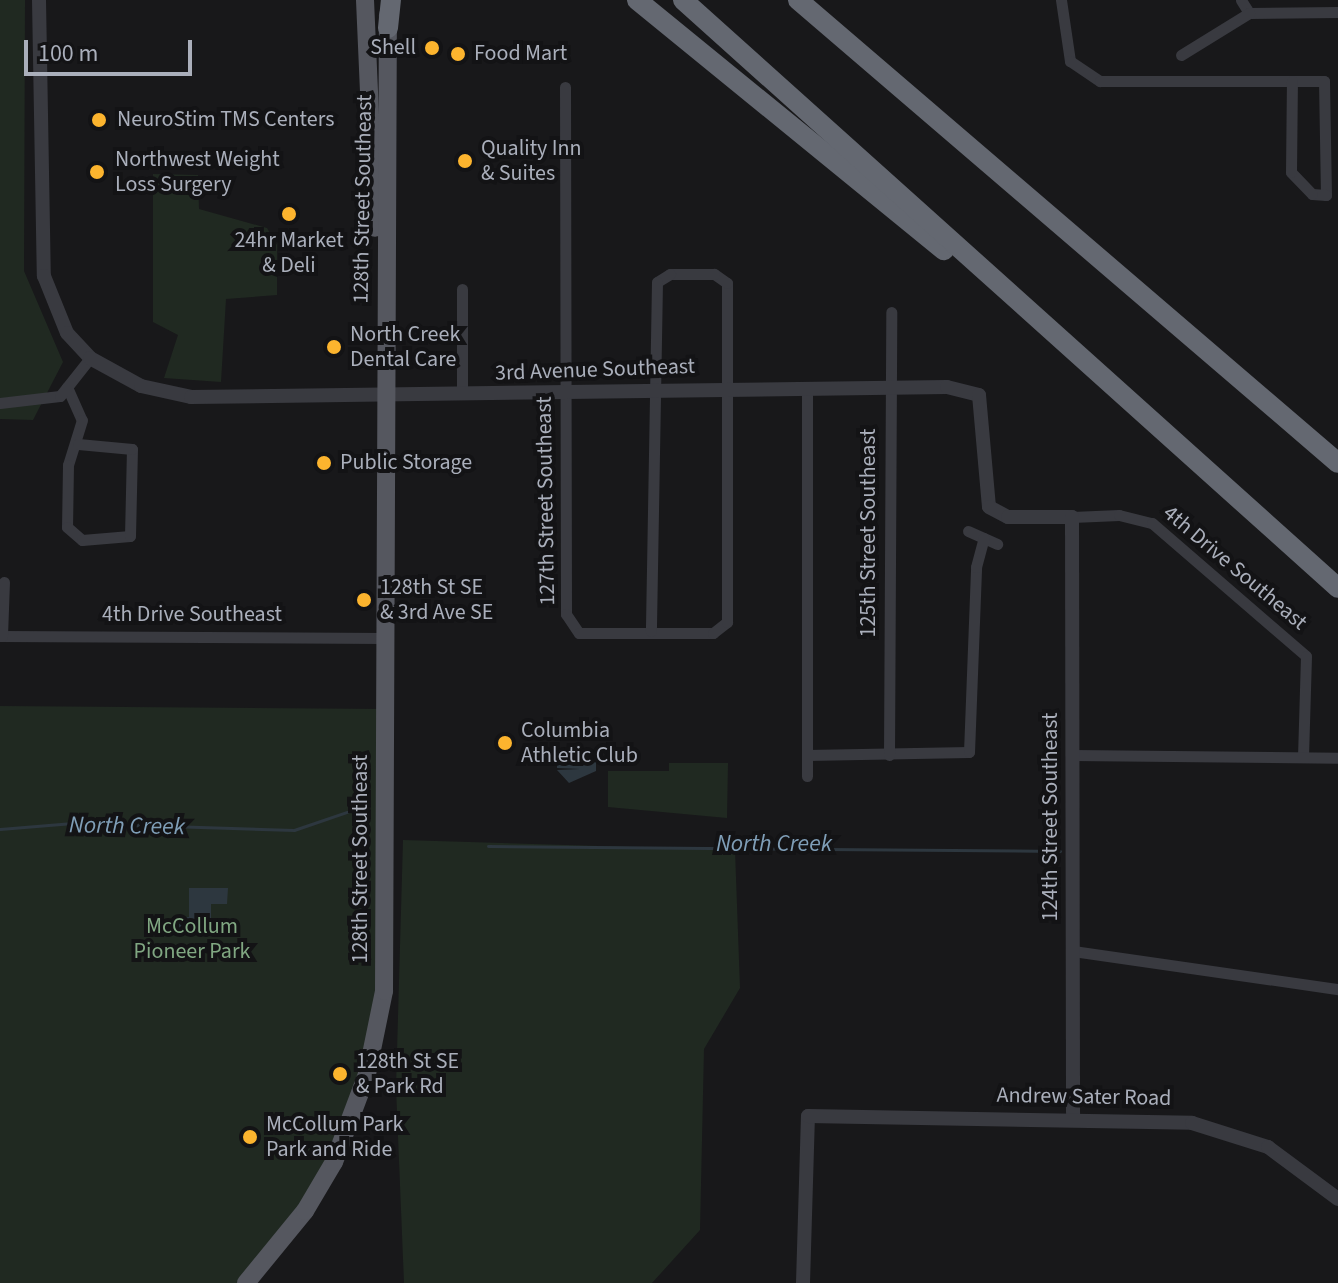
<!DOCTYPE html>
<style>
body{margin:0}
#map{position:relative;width:1338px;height:1283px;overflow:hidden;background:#18181a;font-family:"Source Sans 3",sans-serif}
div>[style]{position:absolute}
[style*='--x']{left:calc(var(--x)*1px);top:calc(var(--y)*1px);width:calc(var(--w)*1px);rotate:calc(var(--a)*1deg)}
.green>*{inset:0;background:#202921}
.water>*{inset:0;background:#2d373f}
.stream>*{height:3px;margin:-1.5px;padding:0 1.5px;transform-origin:1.5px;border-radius:1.5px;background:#2d373f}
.minor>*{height:11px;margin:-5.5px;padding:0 5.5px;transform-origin:5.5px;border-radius:5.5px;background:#393a40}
.tertiary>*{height:14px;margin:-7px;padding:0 7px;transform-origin:7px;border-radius:7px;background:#393a40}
.primary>*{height:18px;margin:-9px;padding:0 9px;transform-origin:9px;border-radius:9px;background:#55575f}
.motorway>*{height:20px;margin:-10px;padding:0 10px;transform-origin:10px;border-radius:10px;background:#646871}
.dots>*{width:22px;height:22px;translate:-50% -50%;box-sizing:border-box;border:4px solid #131315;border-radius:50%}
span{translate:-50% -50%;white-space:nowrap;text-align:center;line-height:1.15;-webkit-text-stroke:8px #131315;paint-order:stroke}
.poi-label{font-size:22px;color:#aaafbb}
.right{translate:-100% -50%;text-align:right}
.left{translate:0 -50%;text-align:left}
.street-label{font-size:22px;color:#aaafbb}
.park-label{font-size:22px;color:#80a782}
.water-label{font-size:24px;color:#7f9eb7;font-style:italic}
.scale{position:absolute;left:24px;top:40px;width:168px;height:36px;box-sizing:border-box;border:4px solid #aaafbb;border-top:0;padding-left:10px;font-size:24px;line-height:28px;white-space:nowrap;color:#aaafbb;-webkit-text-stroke:6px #131315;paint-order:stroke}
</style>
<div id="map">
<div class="green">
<div style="clip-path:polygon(0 0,25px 0,24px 271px,63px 362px,33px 420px,0 419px)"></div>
<div style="clip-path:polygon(153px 174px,198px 175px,199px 209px,267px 228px,277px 245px,277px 295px,226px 299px,221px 382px,164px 378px,178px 335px,153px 322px)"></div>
<div style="clip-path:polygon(0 706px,384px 709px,386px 971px,334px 1162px,246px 1283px,0 1283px)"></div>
<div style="clip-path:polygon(669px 763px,728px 763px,727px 818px,608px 807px,608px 771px,669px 771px)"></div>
<div style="clip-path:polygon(403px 840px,735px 850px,740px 988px,704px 1049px,700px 1230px,652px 1283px,404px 1283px,396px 1087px)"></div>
</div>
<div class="water">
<div style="clip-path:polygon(557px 761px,596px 762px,596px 771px,569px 783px,557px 770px,580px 769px,557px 768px)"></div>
<div style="clip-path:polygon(189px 888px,228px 888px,227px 904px,211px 904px,211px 931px,177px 930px,177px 918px,189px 917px)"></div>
</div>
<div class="stream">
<div style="--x:0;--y:829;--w:73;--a:-4.7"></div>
<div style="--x:73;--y:823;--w:221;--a:1.8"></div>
<div style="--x:294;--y:830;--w:56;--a:-18.8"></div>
<div style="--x:488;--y:846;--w:572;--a:0.5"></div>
</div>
<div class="minor">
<div style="--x:1061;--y:0;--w:62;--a:81.6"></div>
<div style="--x:1070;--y:61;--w:36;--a:34"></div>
<div style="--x:1100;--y:81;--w:224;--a:0"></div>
<div style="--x:1324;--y:81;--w:114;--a:89"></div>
<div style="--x:1326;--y:195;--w:14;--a:-176"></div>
<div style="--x:1312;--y:194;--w:30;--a:-134"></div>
<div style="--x:1291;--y:172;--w:91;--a:-89.4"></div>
<div style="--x:1241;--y:0;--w:15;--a:58"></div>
<div style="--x:1249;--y:13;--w:89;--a:-0.6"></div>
<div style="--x:1181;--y:55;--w:80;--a:-31.7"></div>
<div style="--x:565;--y:87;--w:527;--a:89.89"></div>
<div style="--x:566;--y:614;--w:23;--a:56"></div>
<div style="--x:579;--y:633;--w:134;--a:0"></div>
<div style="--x:713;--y:633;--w:18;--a:-38"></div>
<div style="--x:727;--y:622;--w:339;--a:-90"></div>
<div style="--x:727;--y:283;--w:16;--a:-145"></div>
<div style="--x:714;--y:274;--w:44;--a:180"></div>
<div style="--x:670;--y:274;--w:15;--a:148"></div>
<div style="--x:657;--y:282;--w:349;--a:91"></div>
<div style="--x:67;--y:387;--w:36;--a:66"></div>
<div style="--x:82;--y:420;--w:47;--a:107.3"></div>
<div style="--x:68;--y:465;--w:62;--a:90.9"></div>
<div style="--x:67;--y:527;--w:20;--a:41"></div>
<div style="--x:82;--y:540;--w:48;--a:-4.8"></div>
<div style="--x:130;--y:536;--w:87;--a:-88.7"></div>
<div style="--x:132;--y:449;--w:54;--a:-174.7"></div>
<div style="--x:462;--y:394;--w:105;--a:-90"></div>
<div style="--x:0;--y:403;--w:60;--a:-6.7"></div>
<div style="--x:60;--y:396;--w:48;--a:-51.7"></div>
<div style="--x:1072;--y:517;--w:47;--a:-2.4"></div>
<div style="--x:1119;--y:515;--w:34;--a:14"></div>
<div style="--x:1152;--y:523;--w:203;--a:40.8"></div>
<div style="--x:1306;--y:656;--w:101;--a:91.7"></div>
<div style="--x:968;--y:531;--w:32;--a:24"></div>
<div style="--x:0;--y:636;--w:384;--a:0.3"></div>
<div style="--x:2;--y:636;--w:54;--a:-87.9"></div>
<div style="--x:807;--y:755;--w:162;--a:-1.1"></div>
<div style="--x:969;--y:752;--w:185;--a:-87.8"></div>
<div style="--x:976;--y:567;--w:30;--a:-75"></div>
<div style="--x:889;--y:755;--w:443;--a:-89.7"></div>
<div style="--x:1072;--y:755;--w:266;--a:0.6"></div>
<div style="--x:807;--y:776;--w:388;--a:-90"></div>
<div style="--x:1073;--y:951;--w:268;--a:8.2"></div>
</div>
<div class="tertiary">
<div style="--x:39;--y:0;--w:276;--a:89"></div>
<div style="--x:44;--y:276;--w:61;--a:68"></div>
<div style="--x:67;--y:333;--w:34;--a:47"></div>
<div style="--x:90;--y:358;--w:58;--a:28.8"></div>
<div style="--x:141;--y:386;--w:51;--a:12.4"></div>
<div style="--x:191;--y:397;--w:756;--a:-0.76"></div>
<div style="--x:947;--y:387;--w:33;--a:14"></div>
<div style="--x:979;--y:395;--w:112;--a:84.9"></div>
<div style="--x:989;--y:507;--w:21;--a:28"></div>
<div style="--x:1008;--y:517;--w:64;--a:0"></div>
<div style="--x:1072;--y:517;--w:600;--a:89.9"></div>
<div style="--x:803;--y:1283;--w:167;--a:-88.3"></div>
<div style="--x:808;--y:1116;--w:384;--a:1"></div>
<div style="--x:1192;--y:1123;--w:80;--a:17.5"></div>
<div style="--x:1268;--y:1147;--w:87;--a:36.6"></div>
</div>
<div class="primary">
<div style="--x:365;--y:0;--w:228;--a:87.5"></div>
<div style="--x:246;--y:1283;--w:93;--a:-50.7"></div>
<div style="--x:305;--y:1211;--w:57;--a:-59.4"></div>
<div style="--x:334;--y:1162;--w:94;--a:-69.4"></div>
<div style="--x:367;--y:1074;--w:85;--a:-78.4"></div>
<div style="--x:384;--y:991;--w:976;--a:-89.77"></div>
</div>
<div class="motorway">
<div style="--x:637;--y:0;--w:396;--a:39.2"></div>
<div style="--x:683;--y:0;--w:880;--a:41.91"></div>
<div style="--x:798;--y:0;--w:711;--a:40.61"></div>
<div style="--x:388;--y:28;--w:28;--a:-84"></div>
</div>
<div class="dots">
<div style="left:432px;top:48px;background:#fcb42e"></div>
<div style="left:458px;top:54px;background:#fcb42e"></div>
<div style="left:99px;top:120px;background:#fcb42e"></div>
<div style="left:465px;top:161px;background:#fcb42e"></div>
<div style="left:97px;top:172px;background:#fcb42e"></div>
<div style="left:289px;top:214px;background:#fcb42e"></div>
<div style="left:334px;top:347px;background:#fcb42e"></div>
<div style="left:324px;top:463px;background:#fcb42e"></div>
<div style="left:364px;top:600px;background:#fcb42e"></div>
<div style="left:505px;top:743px;background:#fcb42e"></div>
<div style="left:340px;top:1074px;background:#fcb42e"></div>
<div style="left:250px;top:1137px;background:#fcb42e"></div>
</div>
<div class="poi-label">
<span class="right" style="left:416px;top:48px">Shell</span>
<span class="left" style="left:474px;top:54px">Food Mart</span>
<span class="left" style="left:117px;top:120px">NeuroStim TMS Centers</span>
<span class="left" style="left:481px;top:161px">Quality Inn<br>&amp; Suites</span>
<span class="left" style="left:115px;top:172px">Northwest Weight<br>Loss Surgery</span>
<span style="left:289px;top:253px">24hr Market<br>&amp; Deli</span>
<span class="left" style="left:350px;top:347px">North Creek<br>Dental Care</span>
<span class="left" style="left:340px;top:463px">Public Storage</span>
<span class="left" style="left:380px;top:600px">128th St SE<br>&amp; 3rd Ave SE</span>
<span class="left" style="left:521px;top:743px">Columbia<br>Athletic Club</span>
<span class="left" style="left:356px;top:1074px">128th St SE<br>&amp; Park Rd</span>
<span class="left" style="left:266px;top:1137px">McCollum Park<br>Park and Ride</span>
</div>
<div class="street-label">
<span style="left:363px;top:199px;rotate:-89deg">128th Street Southeast</span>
<span style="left:595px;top:370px;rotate:-2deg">3rd Avenue Southeast</span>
<span style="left:546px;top:501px;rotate:-91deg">127th Street Southeast</span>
<span style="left:869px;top:533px;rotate:-90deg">125th Street Southeast</span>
<span style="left:1235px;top:568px;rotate:40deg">4th Drive Southeast</span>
<span style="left:192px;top:615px">4th Drive Southeast</span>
<span style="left:1051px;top:817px;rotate:-90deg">124th Street Southeast</span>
<span style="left:361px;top:859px;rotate:-90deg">128th Street Southeast</span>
<span style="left:1084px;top:1097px;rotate:1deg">Andrew Sater Road</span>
</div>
<div class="park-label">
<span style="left:192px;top:939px">McCollum<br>Pioneer Park</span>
</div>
<div class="water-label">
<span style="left:127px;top:826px;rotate:1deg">North Creek</span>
<span style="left:774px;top:844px">North Creek</span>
</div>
<div class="scale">100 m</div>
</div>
